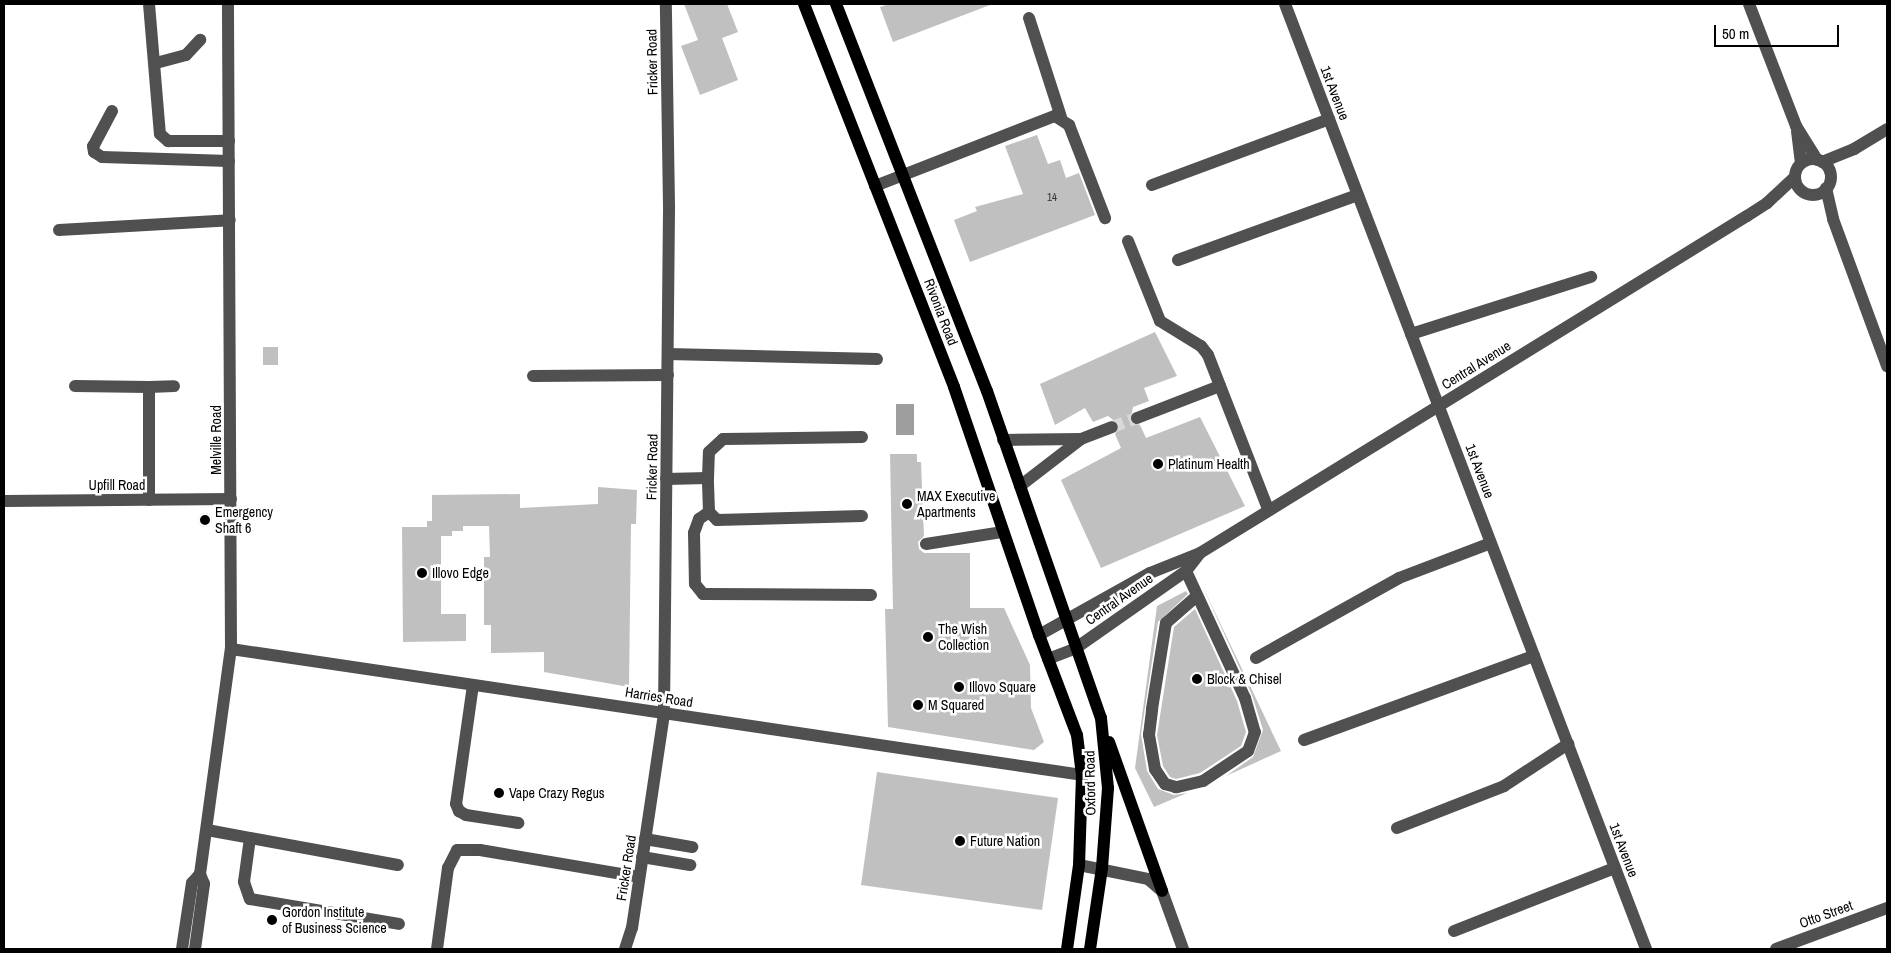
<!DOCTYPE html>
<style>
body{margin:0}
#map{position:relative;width:1891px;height:953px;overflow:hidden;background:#fff;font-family:"Archivo Narrow",sans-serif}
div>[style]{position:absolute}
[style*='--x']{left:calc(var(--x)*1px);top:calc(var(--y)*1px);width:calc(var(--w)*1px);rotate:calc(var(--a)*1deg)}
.water>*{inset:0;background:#9e9e9e}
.building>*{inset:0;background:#c0c0c0}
.round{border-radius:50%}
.minor-tunnel>*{height:12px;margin-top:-6px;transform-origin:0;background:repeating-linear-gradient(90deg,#d9d9d9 0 12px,transparent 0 18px)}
.minor>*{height:12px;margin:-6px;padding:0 6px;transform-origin:6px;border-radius:6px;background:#505050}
.minor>.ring{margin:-6px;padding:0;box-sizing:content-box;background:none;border:12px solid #505050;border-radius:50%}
.major>*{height:12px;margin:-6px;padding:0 6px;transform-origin:6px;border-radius:6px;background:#000}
.dots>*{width:14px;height:14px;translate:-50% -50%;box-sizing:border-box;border:2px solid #fff;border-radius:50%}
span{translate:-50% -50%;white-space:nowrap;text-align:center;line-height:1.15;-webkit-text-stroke:5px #fff;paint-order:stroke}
.number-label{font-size:11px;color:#303030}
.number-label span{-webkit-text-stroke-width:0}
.street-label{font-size:14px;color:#000}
.poi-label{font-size:14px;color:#000}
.left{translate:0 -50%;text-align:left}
.frame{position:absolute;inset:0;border:5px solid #000;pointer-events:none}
.scale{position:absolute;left:1714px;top:25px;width:125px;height:22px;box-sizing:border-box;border:2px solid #000;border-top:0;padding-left:6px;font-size:15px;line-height:18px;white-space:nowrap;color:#000;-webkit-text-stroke:4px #fff;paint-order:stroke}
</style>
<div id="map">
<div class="water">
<div style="clip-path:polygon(896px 404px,914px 404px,914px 435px,896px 435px)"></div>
</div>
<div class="building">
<div style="clip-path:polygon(684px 4px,727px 4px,738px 32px,722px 38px,738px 80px,700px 95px,681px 46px,698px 40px)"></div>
<div style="clip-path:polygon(889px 4px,990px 4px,990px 5px,893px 42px,880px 7px)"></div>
<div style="clip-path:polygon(1037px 135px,1048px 164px,1060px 160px,1066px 178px,1079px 173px,1095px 215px,970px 262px,954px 220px,977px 211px,975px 207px,1023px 194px,1005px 146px)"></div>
<div style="clip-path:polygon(1155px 332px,1177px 376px,1144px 388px,1149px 401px,1133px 407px,1130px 421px,1140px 425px,1146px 438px,1200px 417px,1245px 506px,1101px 568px,1061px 480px,1121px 448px,1115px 434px,1120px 425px,1108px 416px,1093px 422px,1085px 408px,1055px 425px,1040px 384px)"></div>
<div style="clip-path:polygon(263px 347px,278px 347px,278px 365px,263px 365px)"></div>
<div style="clip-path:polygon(890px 454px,917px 454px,917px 462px,921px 462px,924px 536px,918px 542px,919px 549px,924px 553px,970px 553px,970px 608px,1004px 608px,1030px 665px,1031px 708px,1044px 742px,1034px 750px,888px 727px,885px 609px,893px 609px)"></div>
<div style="clip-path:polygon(598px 487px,637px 490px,636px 524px,631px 524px,629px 687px,544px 672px,544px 652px,491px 653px,491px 625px,484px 625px,484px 557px,490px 557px,489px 526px,463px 526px,463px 531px,452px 531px,452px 536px,441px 536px,441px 614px,466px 614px,466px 641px,403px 642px,402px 527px,427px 527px,427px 521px,432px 521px,432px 495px,520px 494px,520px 508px,598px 504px)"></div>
<div class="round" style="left:198px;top:513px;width:14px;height:14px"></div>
<div style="clip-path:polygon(1201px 583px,1281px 751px,1226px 776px,1253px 757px,1263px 730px,1252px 695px)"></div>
<div style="clip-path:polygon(1186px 591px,1188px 594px,1158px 622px,1141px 734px,1147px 771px,1158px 789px,1174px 795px,1187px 793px,1154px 807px,1135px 768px,1157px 606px)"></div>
<div style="clip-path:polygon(1195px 609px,1237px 701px,1246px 732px,1241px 746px,1200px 773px,1176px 779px,1170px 777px,1163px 766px,1157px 735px,1174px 627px)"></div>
<div style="clip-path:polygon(877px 772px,1058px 798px,1042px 910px,861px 885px)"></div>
</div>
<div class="minor-tunnel">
<div style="--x:1112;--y:427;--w:27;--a:-20"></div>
</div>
<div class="minor">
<div style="--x:149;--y:4;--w:130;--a:85.2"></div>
<div style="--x:160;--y:134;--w:11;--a:41"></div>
<div style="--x:168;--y:141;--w:61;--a:0"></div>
<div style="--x:1285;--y:4;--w:1012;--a:69.09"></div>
<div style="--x:1749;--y:4;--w:131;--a:68.9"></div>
<div style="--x:1796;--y:126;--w:40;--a:58"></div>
<div style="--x:1029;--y:18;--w:104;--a:72.1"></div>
<div style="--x:156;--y:63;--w:31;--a:-15"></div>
<div style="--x:186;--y:55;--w:21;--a:-47"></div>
<div style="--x:112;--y:111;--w:40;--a:118"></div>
<div style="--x:93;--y:146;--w:6;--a:81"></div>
<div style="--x:94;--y:152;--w:9;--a:32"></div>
<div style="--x:102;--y:157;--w:127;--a:1.8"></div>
<div style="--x:1797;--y:131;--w:32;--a:83"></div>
<div class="ring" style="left:1795px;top:159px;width:24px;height:24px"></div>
<div style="--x:1822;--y:162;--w:35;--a:-22"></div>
<div style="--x:1854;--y:149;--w:39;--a:-31"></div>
<div style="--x:1152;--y:185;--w:189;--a:-20.4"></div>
<div style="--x:875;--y:186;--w:193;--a:-21.3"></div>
<div style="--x:1055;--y:116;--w:17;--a:33"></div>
<div style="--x:1069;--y:125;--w:100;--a:68.8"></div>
<div style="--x:1826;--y:188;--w:32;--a:77"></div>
<div style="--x:1833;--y:219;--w:157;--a:69.8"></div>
<div style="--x:59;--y:230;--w:171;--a:-3.3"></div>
<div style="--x:1128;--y:241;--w:86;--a:68.2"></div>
<div style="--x:1160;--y:321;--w:48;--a:31.4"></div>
<div style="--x:1201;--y:346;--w:11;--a:52"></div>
<div style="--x:1208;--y:355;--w:165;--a:68.7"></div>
<div style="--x:1178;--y:260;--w:191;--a:-19.9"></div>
<div style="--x:1411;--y:334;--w:189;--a:-17.6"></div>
<div style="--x:668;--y:354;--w:209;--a:1.4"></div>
<div style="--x:533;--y:376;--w:135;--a:-0.4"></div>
<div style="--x:75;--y:386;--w:74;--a:0.8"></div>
<div style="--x:149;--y:387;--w:113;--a:90"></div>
<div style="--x:149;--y:387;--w:25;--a:-2"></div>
<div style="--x:1137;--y:418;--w:89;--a:-21.1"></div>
<div style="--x:1003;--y:440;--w:78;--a:-0.7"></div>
<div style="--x:666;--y:479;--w:42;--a:-1.4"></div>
<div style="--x:1020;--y:486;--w:77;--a:-37.6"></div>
<div style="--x:1081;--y:439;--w:33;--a:-21"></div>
<div style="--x:4;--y:501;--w:227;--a:-0.5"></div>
<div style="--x:709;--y:512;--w:12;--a:145"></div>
<div style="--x:699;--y:519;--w:15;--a:110"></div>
<div style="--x:694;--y:533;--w:51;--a:88.9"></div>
<div style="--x:695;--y:584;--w:13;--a:51"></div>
<div style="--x:703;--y:594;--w:168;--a:0.3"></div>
<div style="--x:862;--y:516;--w:145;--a:178.4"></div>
<div style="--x:717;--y:520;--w:11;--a:-135"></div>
<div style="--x:709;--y:512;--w:34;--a:-92"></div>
<div style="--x:708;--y:478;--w:26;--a:-88"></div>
<div style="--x:709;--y:452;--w:19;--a:-43"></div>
<div style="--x:723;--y:439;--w:139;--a:-0.8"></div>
<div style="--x:926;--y:544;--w:78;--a:-8.9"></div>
<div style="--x:1186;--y:571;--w:140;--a:65.1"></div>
<div style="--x:1245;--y:698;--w:35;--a:74"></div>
<div style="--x:1255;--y:732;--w:20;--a:110"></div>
<div style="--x:1248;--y:751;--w:54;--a:146.3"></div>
<div style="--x:1203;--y:781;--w:28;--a:167"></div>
<div style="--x:1176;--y:787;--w:11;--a:-165"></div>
<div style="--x:1165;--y:784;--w:18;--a:-124"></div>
<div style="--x:1155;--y:769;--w:35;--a:-100"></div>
<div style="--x:1149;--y:735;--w:26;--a:-83"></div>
<div style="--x:1152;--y:709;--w:87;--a:-80.8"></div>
<div style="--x:1166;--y:623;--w:41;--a:-41.1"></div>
<div style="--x:1039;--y:635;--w:127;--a:-29.2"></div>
<div style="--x:1150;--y:573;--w:54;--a:-21.8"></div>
<div style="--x:1200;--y:553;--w:642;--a:-31.64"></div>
<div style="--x:1747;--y:216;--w:24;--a:-33"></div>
<div style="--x:1767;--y:203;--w:38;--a:-43"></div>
<div style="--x:231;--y:649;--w:860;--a:8.42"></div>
<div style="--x:1256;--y:658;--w:164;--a:-29.2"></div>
<div style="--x:1399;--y:578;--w:98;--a:-20.8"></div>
<div style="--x:1048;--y:659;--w:30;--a:-21"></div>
<div style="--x:1076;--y:648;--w:134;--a:-35"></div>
<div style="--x:1186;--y:571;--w:23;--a:-52"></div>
<div style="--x:473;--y:685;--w:120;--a:98.1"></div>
<div style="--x:456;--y:804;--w:8;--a:67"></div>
<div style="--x:459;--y:811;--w:8;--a:30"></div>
<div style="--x:466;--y:815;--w:53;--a:8.7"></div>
<div style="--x:1304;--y:740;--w:245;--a:-20.1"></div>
<div style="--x:1397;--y:828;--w:115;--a:-21.4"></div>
<div style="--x:1504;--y:786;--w:77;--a:-33.3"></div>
<div style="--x:207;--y:830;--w:194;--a:10.4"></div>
<div style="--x:250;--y:838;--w:44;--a:97.8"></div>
<div style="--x:244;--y:882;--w:18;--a:71"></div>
<div style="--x:250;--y:899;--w:151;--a:9.5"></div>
<div style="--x:645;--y:839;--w:48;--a:9.7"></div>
<div style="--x:642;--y:857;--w:49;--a:9.5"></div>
<div style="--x:1079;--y:865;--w:70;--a:11.5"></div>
<div style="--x:1148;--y:879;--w:18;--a:41"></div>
<div style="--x:1162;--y:891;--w:62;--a:70.1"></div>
<div style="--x:1454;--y:931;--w:173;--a:-21.4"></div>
<div style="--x:182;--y:949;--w:67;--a:-81.4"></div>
<div style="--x:192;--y:883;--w:12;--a:-48"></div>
<div style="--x:195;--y:949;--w:66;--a:-82.1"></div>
<div style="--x:204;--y:884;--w:11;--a:-112"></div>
<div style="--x:200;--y:874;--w:227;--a:-82.2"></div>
<div style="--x:231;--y:649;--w:645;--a:-90.27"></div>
<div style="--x:437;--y:949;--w:82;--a:-82.3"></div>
<div style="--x:448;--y:868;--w:20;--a:-63"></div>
<div style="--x:457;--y:850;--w:23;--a:0"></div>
<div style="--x:480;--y:850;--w:161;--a:9.6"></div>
<div style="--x:625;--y:949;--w:22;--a:-72"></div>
<div style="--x:632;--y:928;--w:217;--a:-81.5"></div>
<div style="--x:664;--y:713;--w:507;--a:-89.43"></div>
<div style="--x:669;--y:206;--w:202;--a:-90.9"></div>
<div style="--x:1776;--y:949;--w:118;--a:-20.3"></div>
</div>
<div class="major">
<div style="--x:804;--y:4;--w:411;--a:68.6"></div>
<div style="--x:954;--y:387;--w:262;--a:71.1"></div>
<div style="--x:1039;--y:635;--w:107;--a:69.2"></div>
<div style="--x:1077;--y:735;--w:40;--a:82.9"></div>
<div style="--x:1082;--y:775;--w:90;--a:91.9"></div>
<div style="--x:1079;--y:865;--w:85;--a:98.1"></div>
<div style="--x:836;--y:4;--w:415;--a:68.7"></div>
<div style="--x:987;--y:391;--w:346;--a:70.8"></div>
<div style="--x:1101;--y:718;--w:70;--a:84.3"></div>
<div style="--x:1108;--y:788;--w:80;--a:94.3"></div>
<div style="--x:1102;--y:868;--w:82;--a:98.4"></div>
<div style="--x:1109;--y:742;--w:158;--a:70.4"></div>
</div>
<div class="dots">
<div style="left:1158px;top:464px;background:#000"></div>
<div style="left:907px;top:504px;background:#000"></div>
<div style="left:205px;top:520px;background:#000"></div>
<div style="left:422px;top:573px;background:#000"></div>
<div style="left:928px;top:637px;background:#000"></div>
<div style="left:1197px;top:679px;background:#000"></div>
<div style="left:959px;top:687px;background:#000"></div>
<div style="left:918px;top:705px;background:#000"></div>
<div style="left:499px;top:793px;background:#000"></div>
<div style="left:960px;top:841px;background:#000"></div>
<div style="left:272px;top:920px;background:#000"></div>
</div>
<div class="number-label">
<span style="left:1052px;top:197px">14</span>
</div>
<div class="street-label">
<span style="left:652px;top:62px;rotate:-91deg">Fricker Road</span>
<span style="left:1335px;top:93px;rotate:69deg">1st Avenue</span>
<span style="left:941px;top:312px;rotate:69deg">Rivonia Road</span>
<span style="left:1476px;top:365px;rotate:-32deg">Central Avenue</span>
<span style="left:216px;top:440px;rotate:-90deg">Melville Road</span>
<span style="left:652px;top:467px;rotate:-89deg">Fricker Road</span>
<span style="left:1480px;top:471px;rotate:69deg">1st Avenue</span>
<span style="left:117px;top:485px">Upfill Road</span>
<span style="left:1119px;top:599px;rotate:-35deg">Central Avenue</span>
<span style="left:659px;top:697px;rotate:9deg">Harries Road</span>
<span style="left:1090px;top:783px;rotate:-91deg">Oxford Road</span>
<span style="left:1624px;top:850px;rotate:69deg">1st Avenue</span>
<span style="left:626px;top:868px;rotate:-81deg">Fricker Road</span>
<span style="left:1826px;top:914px;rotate:-20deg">Otto Street</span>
</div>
<div class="poi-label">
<span class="left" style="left:1168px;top:464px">Platinum Health</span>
<span class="left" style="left:917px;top:504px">MAX Executive<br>Apartments</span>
<span class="left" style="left:215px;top:520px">Emergency<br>Shaft 6</span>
<span class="left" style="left:432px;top:573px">Illovo Edge</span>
<span class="left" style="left:938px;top:637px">The Wish<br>Collection</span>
<span class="left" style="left:1207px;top:679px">Block &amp; Chisel</span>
<span class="left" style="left:969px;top:687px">Illovo Square</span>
<span class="left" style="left:928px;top:705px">M Squared</span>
<span class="left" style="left:509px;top:793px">Vape Crazy Regus</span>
<span class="left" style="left:970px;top:841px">Future Nation</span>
<span class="left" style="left:282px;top:920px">Gordon Institute<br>of Business Science</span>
</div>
<div class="frame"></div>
<div class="scale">50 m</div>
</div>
